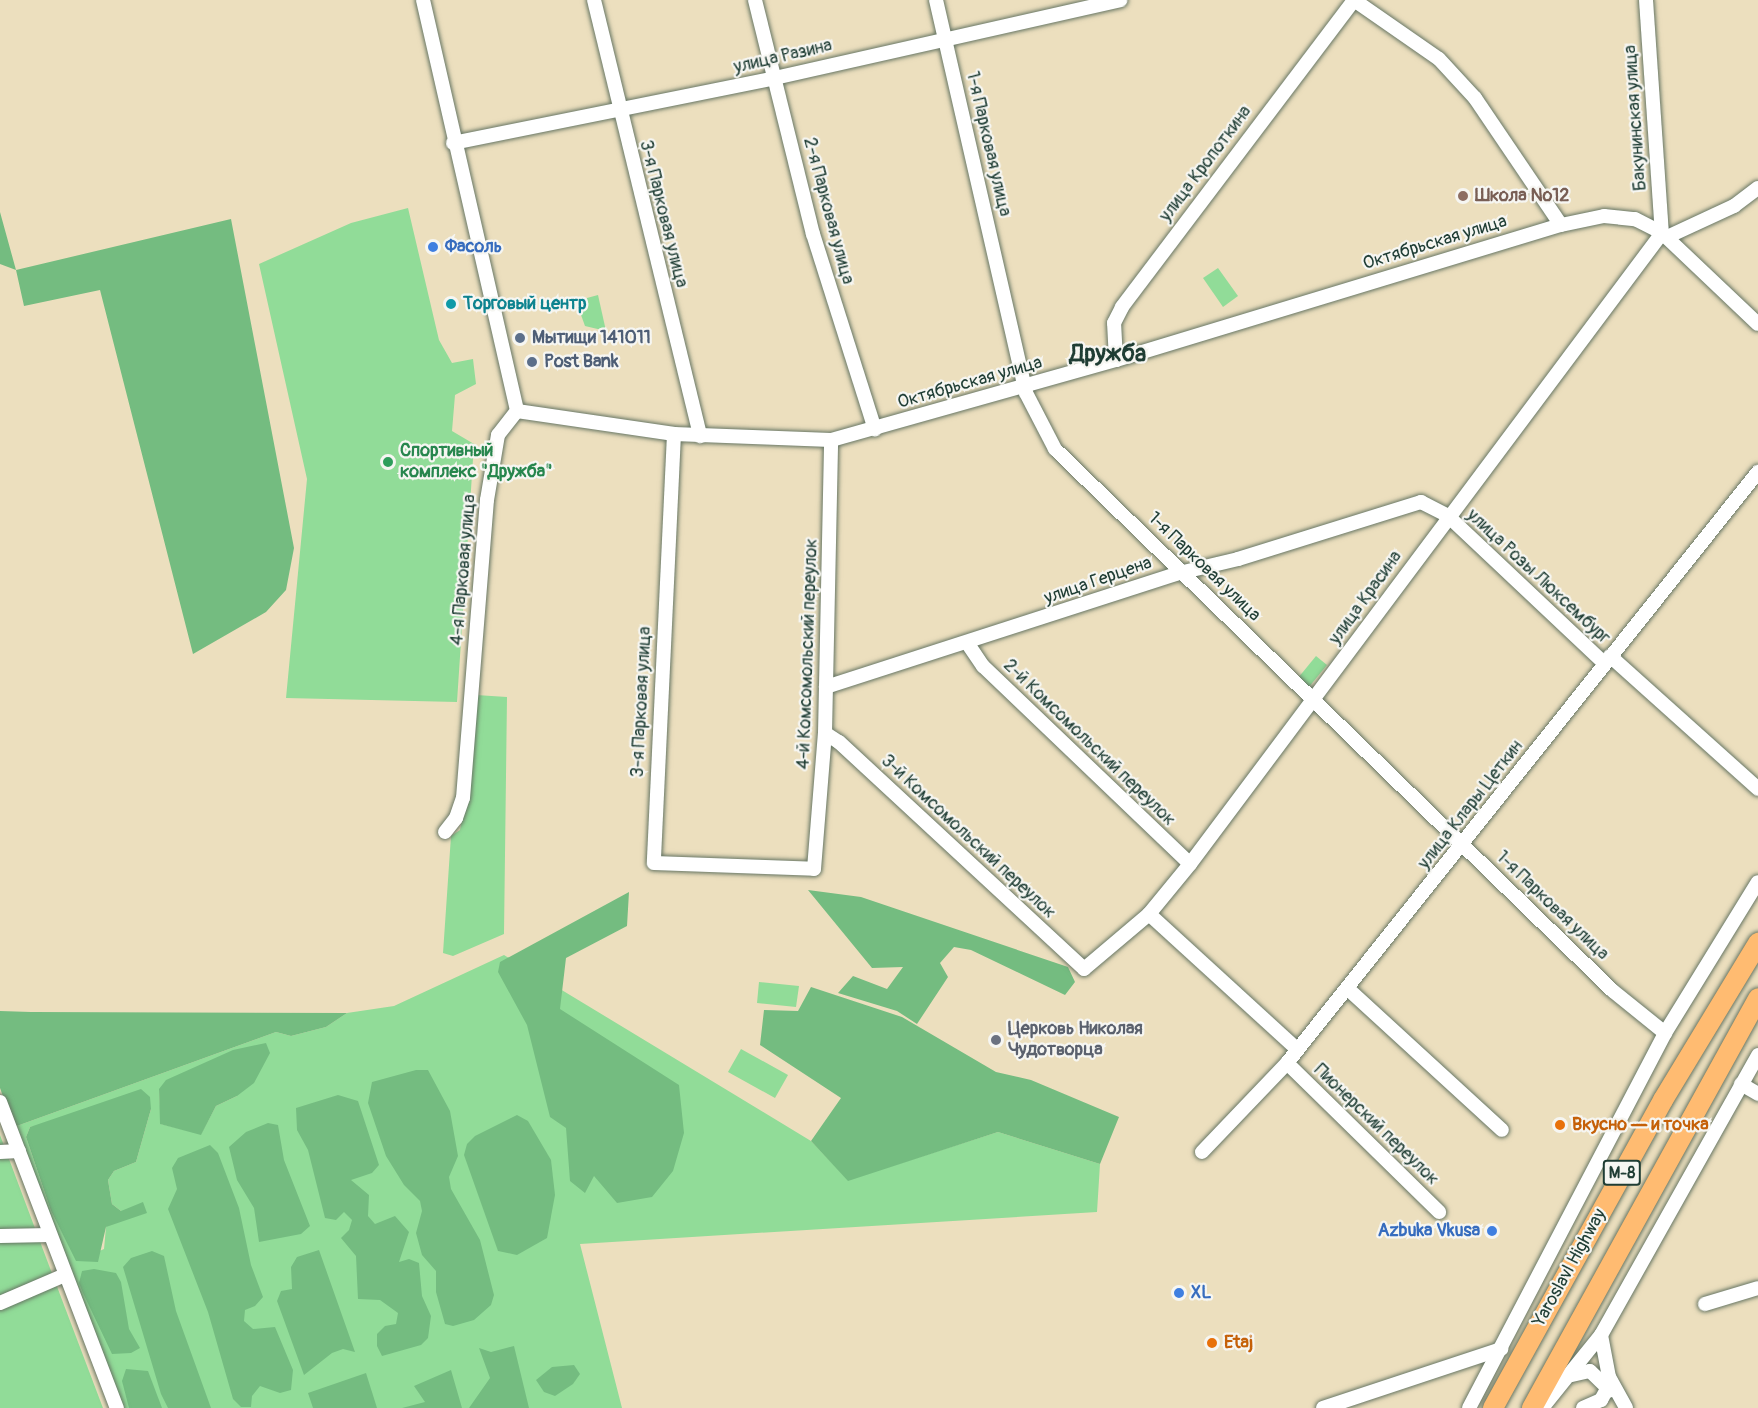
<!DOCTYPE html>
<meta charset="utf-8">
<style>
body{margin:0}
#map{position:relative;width:1758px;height:1408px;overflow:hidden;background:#ecdfbe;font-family:Pangolin,sans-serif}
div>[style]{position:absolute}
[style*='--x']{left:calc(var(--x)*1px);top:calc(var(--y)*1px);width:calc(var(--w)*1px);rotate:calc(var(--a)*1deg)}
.green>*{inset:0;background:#91dc98}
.forest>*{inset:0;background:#74bc80}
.roads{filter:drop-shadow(0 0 2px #677664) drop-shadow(0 0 2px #677664)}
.minor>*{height:14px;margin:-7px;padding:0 7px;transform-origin:7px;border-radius:7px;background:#fff}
.highway>*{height:20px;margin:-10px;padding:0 10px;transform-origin:10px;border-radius:10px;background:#ffbb71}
.dots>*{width:16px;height:16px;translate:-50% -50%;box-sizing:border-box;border:3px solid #f6f6f2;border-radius:50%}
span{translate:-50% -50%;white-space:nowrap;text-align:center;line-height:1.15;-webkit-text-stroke:4.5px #f6f6f2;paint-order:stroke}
.shield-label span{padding:2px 4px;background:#f6f6f2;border:2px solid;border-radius:4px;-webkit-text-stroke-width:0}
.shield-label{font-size:16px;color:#1f3d34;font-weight:700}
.street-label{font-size:18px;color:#1f3d34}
.education-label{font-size:18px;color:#785e54;font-weight:700}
.left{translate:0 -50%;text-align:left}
.shop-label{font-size:18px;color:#366cbe;font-weight:700}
.right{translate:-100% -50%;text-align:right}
.culture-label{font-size:18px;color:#0d838f;font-weight:700}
.service-label{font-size:18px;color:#4e5e75;font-weight:700}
.leisure-label{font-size:18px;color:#27864d;font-weight:700}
.worship-label{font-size:18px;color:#5b616d;font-weight:700}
.food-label{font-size:18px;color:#c56008;font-weight:700}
.district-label{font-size:24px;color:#1f3d34;font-weight:700}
</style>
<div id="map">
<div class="green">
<div style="clip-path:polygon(408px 208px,439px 340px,452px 363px,473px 359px,476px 384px,455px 395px,452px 431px,474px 444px,457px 702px,286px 698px,307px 479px,259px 264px,351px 223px)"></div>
<div style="clip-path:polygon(1218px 268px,1238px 296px,1223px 307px,1203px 278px)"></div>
<div style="clip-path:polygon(598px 295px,606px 331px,585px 326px,576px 301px)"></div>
<div style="clip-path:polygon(1316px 656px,1327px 665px,1309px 687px,1298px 678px)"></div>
<div style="clip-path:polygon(476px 695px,507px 697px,504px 934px,453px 956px,443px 953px,451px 836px,460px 830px,466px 800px)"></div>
<div style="clip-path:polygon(evenodd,504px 955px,811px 1141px,848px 1180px,998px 1132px,1100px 1164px,1097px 1212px,580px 1244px,622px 1408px,123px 1408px,14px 1127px,276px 1032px,291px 1036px,326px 1027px,347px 1013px,394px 1006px,504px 955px,159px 1089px,237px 1096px,216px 1106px,201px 1134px,161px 1124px,159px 1089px,504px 955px,151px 1109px,136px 1162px,114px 1171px,108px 1180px,112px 1204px,121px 1211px,106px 1227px,104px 1249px,77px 1261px,51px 1211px,26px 1137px,30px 1127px,151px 1109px)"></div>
<div style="clip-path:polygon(759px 982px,799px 986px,796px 1007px,757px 1003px)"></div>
<div style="clip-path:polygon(741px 1049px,788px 1075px,775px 1098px,728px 1072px)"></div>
<div style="clip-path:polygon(0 1135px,39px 1239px,103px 1408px,0 1408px)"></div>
</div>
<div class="forest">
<div style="clip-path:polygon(0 212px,16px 270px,231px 219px,294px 548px,286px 590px,266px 612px,193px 654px,100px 290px,24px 306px,16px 270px,0 264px)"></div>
<div style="clip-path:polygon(808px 890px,861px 897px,1068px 967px,1075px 982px,1065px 995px,971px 950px,954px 947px,940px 963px,948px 977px,917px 1024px,897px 1011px,838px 993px,853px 976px,887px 989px,903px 967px,872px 968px)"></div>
<div style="clip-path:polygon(629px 892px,627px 926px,566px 958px,560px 1009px,679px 1085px,684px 1133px,673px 1171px,652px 1197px,617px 1203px,594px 1176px,585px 1193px,570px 1181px,566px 1128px,550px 1117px,527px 1025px,498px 972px,500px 962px)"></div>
<div style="clip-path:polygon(811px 987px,902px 1017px,996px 1072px,1031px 1080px,1119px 1117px,1100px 1164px,998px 1132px,848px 1181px,811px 1141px,841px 1098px,760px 1045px,764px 1010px,798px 1011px)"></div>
<div style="clip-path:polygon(0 1011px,31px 1012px,347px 1013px,326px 1027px,291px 1036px,276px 1032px,14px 1127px,0 1088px)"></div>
<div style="clip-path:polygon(266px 1043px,270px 1053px,254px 1083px,237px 1096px,216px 1106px,201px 1135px,160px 1124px,159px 1089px,166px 1080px,233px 1050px)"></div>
<div style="clip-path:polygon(416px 1070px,428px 1070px,450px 1111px,458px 1156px,449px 1177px,451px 1189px,480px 1240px,494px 1295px,491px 1305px,474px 1320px,453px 1326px,445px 1324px,436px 1292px,436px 1271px,422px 1255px,416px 1233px,422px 1211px,420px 1201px,404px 1185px,386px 1156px,368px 1103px,372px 1082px)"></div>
<div style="clip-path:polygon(141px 1089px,150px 1097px,151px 1109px,136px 1162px,114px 1171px,108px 1180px,112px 1204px,121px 1211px,143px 1202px,147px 1213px,106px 1227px,98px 1262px,76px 1261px,51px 1211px,26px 1137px,30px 1127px)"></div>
<div style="clip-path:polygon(338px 1095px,358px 1101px,379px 1165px,372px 1173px,351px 1180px,369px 1195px,368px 1216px,375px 1224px,395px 1216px,409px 1232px,399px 1262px,409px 1259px,419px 1263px,422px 1296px,431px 1316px,428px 1338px,421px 1345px,382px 1356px,377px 1346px,377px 1334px,385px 1326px,396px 1324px,398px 1313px,380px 1300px,358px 1299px,356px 1256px,341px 1238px,349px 1230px,352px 1220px,344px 1212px,336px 1220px,325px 1218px,308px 1150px,297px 1130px,296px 1108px)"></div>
<div style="clip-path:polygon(517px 1115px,528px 1121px,551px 1160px,555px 1195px,547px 1238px,517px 1255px,498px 1251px,464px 1155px,467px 1144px,475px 1136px)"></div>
<div style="clip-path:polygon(268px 1123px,278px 1125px,284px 1160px,310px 1226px,301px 1234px,259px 1242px,254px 1208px,237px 1180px,229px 1147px,246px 1132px)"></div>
<div style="clip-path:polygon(210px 1145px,218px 1153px,239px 1208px,251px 1265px,263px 1297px,255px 1306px,245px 1310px,244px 1321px,253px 1329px,275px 1327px,293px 1370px,291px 1390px,280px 1393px,260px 1386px,252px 1396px,251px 1407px,241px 1407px,233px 1399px,208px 1312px,168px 1209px,177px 1189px,172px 1168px,178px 1158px)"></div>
<div style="clip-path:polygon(319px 1250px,355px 1352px,343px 1349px,332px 1353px,304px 1375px,277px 1301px,281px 1291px,292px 1289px,291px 1267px,297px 1257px)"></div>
<div style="clip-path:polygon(152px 1251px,164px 1256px,176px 1311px,211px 1408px,168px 1408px,161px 1394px,123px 1267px,131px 1258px)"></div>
<div style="clip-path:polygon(94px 1269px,116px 1273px,121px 1282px,129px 1329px,140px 1348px,131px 1353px,112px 1354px,83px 1293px,79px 1283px,82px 1271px)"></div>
<div style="clip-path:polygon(514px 1346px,529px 1408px,469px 1408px,490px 1378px,479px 1348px,491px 1352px)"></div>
<div style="clip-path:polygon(574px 1365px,580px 1374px,573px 1384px,555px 1396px,544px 1392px,536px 1380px,552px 1367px)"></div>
<div style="clip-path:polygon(126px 1369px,148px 1371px,162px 1408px,129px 1408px,122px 1381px)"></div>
<div style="clip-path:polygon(451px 1370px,462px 1408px,402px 1408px,425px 1402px,414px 1386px)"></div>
<div style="clip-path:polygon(366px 1373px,377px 1408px,313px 1408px,308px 1393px)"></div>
</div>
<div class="roads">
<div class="minor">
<div style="--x:423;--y:0;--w:422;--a:77.1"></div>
<div style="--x:594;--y:0;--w:449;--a:76.3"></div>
<div style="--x:755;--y:0;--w:241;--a:76.1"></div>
<div style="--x:813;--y:234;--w:205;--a:72.4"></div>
<div style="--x:936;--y:0;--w:403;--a:77.1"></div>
<div style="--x:1026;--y:393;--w:63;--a:62.6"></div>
<div style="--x:1055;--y:449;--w:778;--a:44.17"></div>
<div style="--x:1613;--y:991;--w:67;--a:38.9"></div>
<div style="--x:1354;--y:0;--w:103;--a:34.8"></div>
<div style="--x:1439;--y:59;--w:53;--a:47.3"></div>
<div style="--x:1475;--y:98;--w:153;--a:55.9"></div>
<div style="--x:1646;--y:0;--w:234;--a:86.1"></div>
<div style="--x:453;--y:143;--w:328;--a:-11.4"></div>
<div style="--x:775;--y:78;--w:354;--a:-12.7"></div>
<div style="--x:1667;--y:237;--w:74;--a:-24.8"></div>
<div style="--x:1734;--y:206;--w:30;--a:-37"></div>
<div style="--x:1116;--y:360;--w:37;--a:-93"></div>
<div style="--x:1114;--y:323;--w:18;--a:-63"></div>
<div style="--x:1122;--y:307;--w:385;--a:-52.9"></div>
<div style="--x:517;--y:411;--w:159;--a:8.3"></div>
<div style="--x:674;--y:434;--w:157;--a:2.2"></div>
<div style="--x:831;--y:440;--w:296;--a:-15.7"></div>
<div style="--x:1116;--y:360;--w:465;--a:-16.9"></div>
<div style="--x:1561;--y:225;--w:44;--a:-11.8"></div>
<div style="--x:1604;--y:216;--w:31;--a:6"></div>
<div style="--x:1635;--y:219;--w:30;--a:27"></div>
<div style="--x:1662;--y:233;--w:132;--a:43.5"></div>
<div style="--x:674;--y:434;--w:429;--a:92.7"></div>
<div style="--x:654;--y:863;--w:160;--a:2.1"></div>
<div style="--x:814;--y:869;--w:136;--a:-85.4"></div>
<div style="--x:825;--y:733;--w:293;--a:-88.8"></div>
<div style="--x:968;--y:644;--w:27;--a:56"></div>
<div style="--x:983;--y:666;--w:286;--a:43.7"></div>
<div style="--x:1610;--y:656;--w:199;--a:41.9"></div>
<div style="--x:826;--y:687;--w:367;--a:-17.9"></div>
<div style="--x:1175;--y:574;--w:65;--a:-13.4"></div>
<div style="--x:1238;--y:559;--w:192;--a:-17.3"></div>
<div style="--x:1421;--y:502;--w:30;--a:27"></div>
<div style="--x:1448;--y:516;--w:214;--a:43.3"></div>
<div style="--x:825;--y:733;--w:17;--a:33"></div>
<div style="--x:839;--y:742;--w:334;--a:42.8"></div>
<div style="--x:1084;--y:969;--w:85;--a:-40.2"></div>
<div style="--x:1149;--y:914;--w:65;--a:-50.6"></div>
<div style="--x:1190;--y:864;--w:788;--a:-53.2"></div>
<div style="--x:445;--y:832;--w:18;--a:-52"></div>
<div style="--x:456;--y:818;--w:21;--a:-71"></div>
<div style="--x:463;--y:798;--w:299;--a:-85.4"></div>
<div style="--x:487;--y:500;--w:66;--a:-80.4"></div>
<div style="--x:498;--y:435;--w:31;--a:-52"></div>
<div style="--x:1149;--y:914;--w:200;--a:42.4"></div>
<div style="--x:1347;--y:988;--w:210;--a:42.5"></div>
<div style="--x:1287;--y:1063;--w:213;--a:44.4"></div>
<div style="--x:1741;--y:1084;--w:20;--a:30"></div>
<div style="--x:0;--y:1102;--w:328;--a:69.1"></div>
<div style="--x:0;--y:1152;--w:19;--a:-3"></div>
<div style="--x:1202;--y:1152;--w:123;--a:-46.3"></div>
<div style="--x:1287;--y:1063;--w:756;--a:-51.45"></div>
<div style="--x:0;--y:1236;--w:50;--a:-1.1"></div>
<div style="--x:0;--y:1303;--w:71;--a:-23.3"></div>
<div style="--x:1705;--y:1304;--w:55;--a:-16.8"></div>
<div style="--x:1601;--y:1335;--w:43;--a:79.2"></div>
<div style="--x:1609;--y:1377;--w:35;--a:61"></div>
<div style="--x:1572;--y:1375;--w:18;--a:-13"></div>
<div style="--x:1590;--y:1371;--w:28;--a:44"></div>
<div style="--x:1323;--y:1408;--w:188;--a:-18.3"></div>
<div style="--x:1469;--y:1408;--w:423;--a:-62.4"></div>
<div style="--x:1665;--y:1033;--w:177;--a:-58.4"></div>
<div style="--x:1542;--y:1408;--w:94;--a:-51.1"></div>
<div style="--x:1601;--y:1335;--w:321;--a:-60.7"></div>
<div style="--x:1583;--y:1408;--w:20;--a:-24"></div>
<div style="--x:1601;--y:1400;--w:21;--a:-61"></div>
</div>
<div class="highway">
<div style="--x:1493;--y:1408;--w:352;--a:-61.1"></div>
<div style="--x:1663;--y:1100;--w:184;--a:-58.8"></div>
<div style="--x:1532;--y:1408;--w:468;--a:-61.1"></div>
</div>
</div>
<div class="dots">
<div style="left:1463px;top:196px;background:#8d6e63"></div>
<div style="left:433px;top:247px;background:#3f7fe0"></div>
<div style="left:451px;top:304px;background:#0f9aa8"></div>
<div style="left:520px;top:338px;background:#5c6f8a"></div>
<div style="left:532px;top:362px;background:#5c6f8a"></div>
<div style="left:388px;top:462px;background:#2e9e5b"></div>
<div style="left:996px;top:1040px;background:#6b7280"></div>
<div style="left:1560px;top:1125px;background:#e8710a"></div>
<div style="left:1492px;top:1231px;background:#3f7fe0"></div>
<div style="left:1179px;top:1293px;background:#3f7fe0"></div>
<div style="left:1212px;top:1343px;background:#e8710a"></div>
</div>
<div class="shield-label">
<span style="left:1622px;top:1173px">М-8</span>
</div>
<div class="street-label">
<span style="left:783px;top:57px;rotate:-13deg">улица Разина</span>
<span style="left:1636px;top:118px;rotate:-94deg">Бакунинская улица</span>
<span style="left:988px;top:144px;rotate:77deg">1-я Парковая улица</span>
<span style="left:1206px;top:164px;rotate:-53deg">улица Кропоткина</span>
<span style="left:828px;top:211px;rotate:75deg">2-я Парковая улица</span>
<span style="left:663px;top:214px;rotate:76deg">3-я Парковая улица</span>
<span style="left:1435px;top:243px;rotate:-17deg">Октябрьская улица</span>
<span style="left:970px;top:383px;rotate:-16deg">Октябрьская улица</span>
<span style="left:1204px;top:567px;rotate:44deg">1-я Парковая улица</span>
<span style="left:464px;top:570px;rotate:-85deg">4-я Парковая улица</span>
<span style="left:1538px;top:577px;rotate:43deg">улица Розы Люксембург</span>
<span style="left:1098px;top:581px;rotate:-19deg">улица Герцена</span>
<span style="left:1366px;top:598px;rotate:-54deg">улица Красина</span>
<span style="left:808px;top:654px;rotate:-88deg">4-й Комсомольский переулок</span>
<span style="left:642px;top:702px;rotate:-87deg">3-я Парковая улица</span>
<span style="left:1089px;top:743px;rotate:44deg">2-й Комсомольский переулок</span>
<span style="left:1471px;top:805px;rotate:-52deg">улица Клары Цеткин</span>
<span style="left:968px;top:837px;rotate:43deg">3-й Комсомольский переулок</span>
<span style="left:1552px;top:906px;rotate:44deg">1-я Парковая улица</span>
<span style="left:1376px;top:1125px;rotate:44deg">Пионерский переулок</span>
<span style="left:1570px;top:1268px;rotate:-61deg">Yaroslavl Highway</span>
</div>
<div class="education-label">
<span class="left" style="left:1475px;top:196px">Школа №12</span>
</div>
<div class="shop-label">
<span class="left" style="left:445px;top:247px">Фасоль</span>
<span class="right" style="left:1480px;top:1231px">Azbuka Vkusa</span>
<span class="left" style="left:1191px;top:1293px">XL</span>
</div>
<div class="culture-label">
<span class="left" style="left:463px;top:304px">Торговый центр</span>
</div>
<div class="service-label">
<span class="left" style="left:532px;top:338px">Мытищи 141011</span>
<span class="left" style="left:544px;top:362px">Post Bank</span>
</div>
<div class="leisure-label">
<span class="left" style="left:400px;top:462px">Спортивный<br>комплекс "Дружба"</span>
</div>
<div class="worship-label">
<span class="left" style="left:1008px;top:1040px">Церковь Николая<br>Чудотворца</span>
</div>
<div class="food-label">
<span class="left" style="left:1572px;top:1125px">Вкусно — и точка</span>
<span class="left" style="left:1224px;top:1343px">Etaj</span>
</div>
<div class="district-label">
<span style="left:1108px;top:354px">Дружба</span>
</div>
</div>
